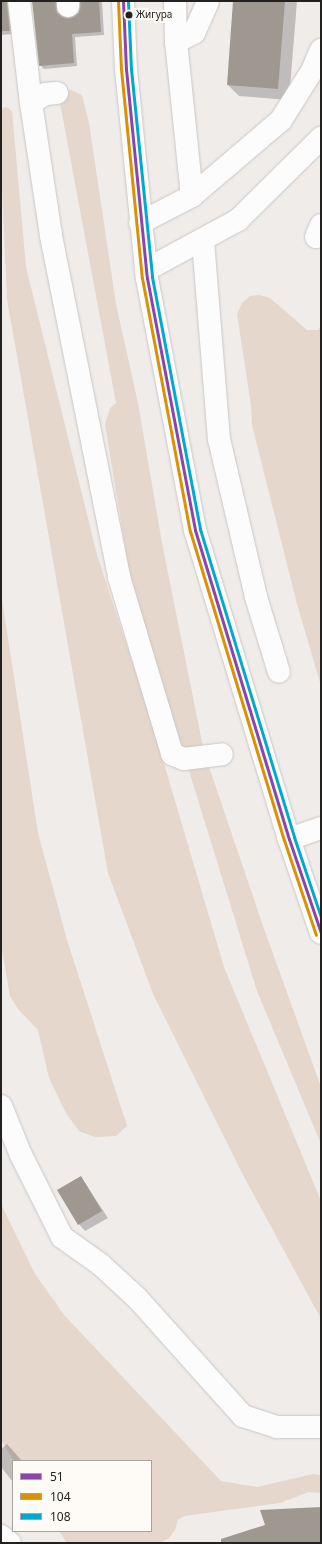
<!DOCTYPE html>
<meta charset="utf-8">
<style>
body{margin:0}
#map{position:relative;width:322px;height:1544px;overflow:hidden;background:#efecea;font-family:"Noto Sans",sans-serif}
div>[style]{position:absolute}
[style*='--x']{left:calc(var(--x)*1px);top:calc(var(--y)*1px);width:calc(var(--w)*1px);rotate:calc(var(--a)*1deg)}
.green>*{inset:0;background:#e5d7cb}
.shadow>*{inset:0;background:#0003}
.building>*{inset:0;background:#9f9891}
.roads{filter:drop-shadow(0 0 1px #c9c7c6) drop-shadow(0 0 1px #c9c7c6)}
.minor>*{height:22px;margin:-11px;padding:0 11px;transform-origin:11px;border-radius:11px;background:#fdfcfc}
.major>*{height:22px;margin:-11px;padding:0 11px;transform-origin:11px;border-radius:11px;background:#fdfcfc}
.bus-1>*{height:3px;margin:-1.5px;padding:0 1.5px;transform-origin:1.5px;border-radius:1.5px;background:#8e44ad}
.bus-2>*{height:3px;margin:-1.5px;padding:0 1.5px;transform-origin:1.5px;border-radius:1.5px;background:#d79205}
.bus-3>*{height:3px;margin:-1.5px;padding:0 1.5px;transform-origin:1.5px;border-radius:1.5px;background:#00a9ce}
.dots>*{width:11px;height:11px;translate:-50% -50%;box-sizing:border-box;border:2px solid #fefaf6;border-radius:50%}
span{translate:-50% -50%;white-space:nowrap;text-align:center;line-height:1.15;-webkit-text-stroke:4px #fefaf6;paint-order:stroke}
.bus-label{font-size:10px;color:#22211f}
.left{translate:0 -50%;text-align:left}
.frame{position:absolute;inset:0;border:2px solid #22211f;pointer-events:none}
.legend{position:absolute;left:12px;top:1460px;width:140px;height:72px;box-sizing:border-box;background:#fefaf6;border:1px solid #a6a3a0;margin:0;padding:5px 7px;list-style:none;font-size:12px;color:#22211f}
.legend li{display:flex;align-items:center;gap:8px;height:20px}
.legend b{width:20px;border:1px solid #a6a3a0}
</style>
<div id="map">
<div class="green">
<div style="clip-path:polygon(71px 90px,82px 95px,89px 123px,116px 304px,138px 403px,162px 543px,204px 752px,263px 926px,321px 1087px,321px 1144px,257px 991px,131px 583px,105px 424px,110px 408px,116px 403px,60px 103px,65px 91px)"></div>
<div style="clip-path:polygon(6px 107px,12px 111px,26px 267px,97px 555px,150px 716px,224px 967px,321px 1201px,321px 1319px,242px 1173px,153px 994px,108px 873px,7px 299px,1px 167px,1px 109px)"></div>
<div style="clip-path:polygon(259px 295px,270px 298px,307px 330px,318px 330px,321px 326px,321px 686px,297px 604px,252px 425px,251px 405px,237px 314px,242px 303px,250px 296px)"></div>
<div style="clip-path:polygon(1px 593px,38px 833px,67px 940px,127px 1126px,116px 1136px,95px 1137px,79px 1131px,66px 1113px,49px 1078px,38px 1030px,18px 1009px,10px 996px,1px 944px)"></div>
<div style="clip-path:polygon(1px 1204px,35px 1274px,65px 1316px,221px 1481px,257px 1487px,313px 1474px,321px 1475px,321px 1493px,309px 1492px,280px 1503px,184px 1516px,178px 1520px,175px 1530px,169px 1538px,160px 1543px,67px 1543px,59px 1531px,151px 1531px,151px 1461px,14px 1461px,1px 1440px)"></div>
</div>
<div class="shadow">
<div style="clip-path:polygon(1px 1px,11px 1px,13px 34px,1px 35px)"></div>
<div style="clip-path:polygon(33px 1px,61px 1px,59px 5px,62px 18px,74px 18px,81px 7px,81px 1px,102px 1px,104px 35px,75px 37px,77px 66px,44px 69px,40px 65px)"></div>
<div style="clip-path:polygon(234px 1px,297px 1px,289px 100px,239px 96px,228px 85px)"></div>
<div style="clip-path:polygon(81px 1177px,108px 1218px,85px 1231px,79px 1224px)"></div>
<div style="clip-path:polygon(7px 1444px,22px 1461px,13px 1461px,13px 1482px,1px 1467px,1px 1449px)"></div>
</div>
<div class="building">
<div style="clip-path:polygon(1px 1px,7px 1px,10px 31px,1px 31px)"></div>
<div style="clip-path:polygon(32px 1px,56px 1px,57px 13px,68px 18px,79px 13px,80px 1px,99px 1px,101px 32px,72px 34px,74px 63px,39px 66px)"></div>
<div style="clip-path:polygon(233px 1px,285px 1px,278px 89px,227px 85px)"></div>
<div style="clip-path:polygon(81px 1176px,102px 1211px,78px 1225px,57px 1190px)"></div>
<div style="clip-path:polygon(321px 1507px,321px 1543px,221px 1543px,221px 1539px,265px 1525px,260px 1510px)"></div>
</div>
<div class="roads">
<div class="minor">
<div style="--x:19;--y:1;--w:103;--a:83.3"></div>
<div style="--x:68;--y:1;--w:5;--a:90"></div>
<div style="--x:175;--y:1;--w:41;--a:88.6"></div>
<div style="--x:57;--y:93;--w:12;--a:175"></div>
<div style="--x:45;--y:94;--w:17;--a:147"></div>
<div style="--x:31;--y:103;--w:134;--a:81.4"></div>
<div style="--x:51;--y:236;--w:348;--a:78.7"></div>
<div style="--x:119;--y:577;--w:185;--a:73.3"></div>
<div style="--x:172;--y:754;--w:13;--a:23"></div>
<div style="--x:184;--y:759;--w:38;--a:-7"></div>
<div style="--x:192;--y:196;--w:155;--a:-95.9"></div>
<div style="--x:176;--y:42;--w:20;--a:-27"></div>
<div style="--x:194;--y:33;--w:35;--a:-66"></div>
<div style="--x:140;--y:223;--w:59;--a:-27.4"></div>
<div style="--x:192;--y:196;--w:117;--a:-40.5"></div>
<div style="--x:281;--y:120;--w:58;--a:-57.7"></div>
<div style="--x:312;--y:71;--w:23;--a:-67"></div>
<div style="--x:316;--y:237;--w:13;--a:-67"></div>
<div style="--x:203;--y:241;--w:199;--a:85.4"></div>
<div style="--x:219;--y:439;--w:162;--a:76.8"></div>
<div style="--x:256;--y:597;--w:78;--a:73"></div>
<div style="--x:146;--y:270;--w:105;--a:-28.5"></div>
<div style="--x:238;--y:220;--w:117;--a:-44.7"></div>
<div style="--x:289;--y:839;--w:34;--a:-19"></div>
<div style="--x:1;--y:1106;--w:53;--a:67.8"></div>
<div style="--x:21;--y:1155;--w:92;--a:63.4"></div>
<div style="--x:62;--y:1237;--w:47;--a:35.4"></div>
<div style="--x:100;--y:1264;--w:50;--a:42.6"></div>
<div style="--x:137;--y:1298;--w:159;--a:48.1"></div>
<div style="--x:243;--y:1416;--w:36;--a:18"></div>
<div style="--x:277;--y:1427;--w:44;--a:0"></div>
</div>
<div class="major">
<div style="--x:123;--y:1;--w:68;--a:87.5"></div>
<div style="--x:126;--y:69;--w:210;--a:84.3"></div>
<div style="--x:147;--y:278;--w:257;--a:79.2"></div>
<div style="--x:195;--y:530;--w:323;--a:73.1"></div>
<div style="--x:289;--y:839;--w:99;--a:71.2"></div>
<div style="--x:1;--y:1536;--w:11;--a:38"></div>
</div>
</div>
<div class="bus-1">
<div style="--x:123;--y:1;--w:68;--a:87.5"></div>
<div style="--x:126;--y:69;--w:210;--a:84.3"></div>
<div style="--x:147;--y:278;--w:257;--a:79.2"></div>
<div style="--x:195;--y:530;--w:323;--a:73.1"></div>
<div style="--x:289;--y:839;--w:99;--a:71.2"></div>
</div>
<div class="bus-2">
<div style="--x:118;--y:1;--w:68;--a:87.5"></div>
<div style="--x:121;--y:69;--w:210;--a:84.3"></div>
<div style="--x:142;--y:278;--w:258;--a:79.3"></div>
<div style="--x:190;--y:531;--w:323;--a:73.1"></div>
<div style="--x:284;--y:840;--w:100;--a:71.4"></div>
</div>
<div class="bus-3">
<div style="--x:128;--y:1;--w:68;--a:87.5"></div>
<div style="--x:131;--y:69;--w:209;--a:84.2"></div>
<div style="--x:152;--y:277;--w:257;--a:79.2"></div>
<div style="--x:200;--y:529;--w:322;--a:73"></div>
<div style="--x:294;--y:837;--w:84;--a:71.4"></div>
</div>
<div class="dots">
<div style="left:129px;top:15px;background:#22211f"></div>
</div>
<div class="bus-label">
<span class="left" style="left:136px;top:15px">Жигура</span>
</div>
<div class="frame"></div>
<ul class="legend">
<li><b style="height:5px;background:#8e44ad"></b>51</li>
<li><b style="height:5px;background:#d79205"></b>104</li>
<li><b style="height:5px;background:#00a9ce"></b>108</li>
</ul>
</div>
